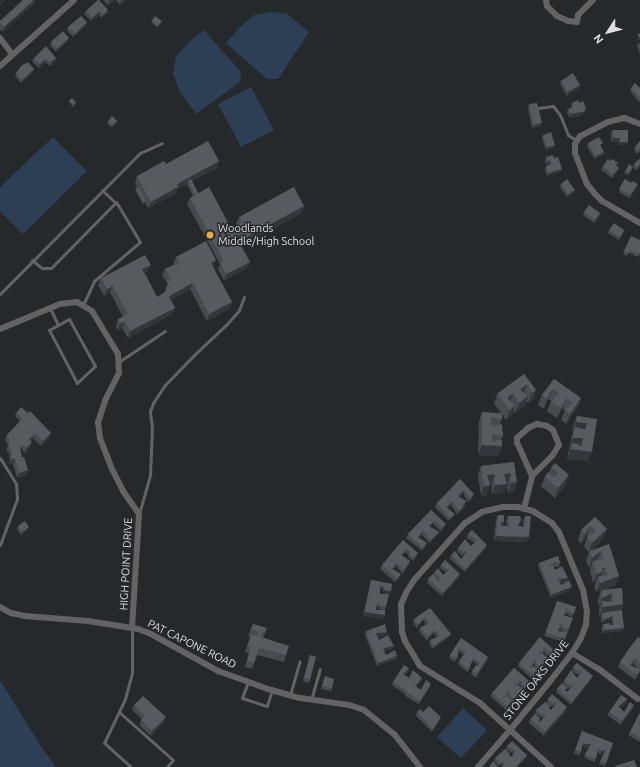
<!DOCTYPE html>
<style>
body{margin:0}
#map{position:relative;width:640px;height:767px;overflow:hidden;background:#26292c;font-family:Ubuntu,sans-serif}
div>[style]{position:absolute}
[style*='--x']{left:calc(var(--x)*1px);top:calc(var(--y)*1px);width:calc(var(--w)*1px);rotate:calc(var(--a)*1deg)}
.green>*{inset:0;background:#2c3f55}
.lane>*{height:3px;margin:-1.5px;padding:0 1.5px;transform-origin:1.5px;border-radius:1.5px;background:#616365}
.street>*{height:6px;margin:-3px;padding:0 3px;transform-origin:3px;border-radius:3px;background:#616365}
.wall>*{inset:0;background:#474a4e}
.shaded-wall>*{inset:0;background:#33363a}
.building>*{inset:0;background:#575a5e}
.dots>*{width:11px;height:11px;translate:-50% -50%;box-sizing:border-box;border:2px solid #26292c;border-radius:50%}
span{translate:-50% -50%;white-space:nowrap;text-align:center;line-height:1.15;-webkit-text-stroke:3px #26292c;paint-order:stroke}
.poi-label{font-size:11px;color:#dddfe2}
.left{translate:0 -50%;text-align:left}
.street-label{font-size:11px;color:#dddfe2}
.north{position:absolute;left:588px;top:12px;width:40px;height:40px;-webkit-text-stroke:3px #26292c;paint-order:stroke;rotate:234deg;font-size:11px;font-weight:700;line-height:16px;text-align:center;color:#dddfe2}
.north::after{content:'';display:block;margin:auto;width:14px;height:18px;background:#dddfe2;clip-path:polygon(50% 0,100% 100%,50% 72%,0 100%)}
</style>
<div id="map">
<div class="green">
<div style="clip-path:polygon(271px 12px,287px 14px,309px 32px,278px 79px,267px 79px,226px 43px,241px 26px,254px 15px)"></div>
<div style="clip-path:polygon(204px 30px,241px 72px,240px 82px,196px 114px,179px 90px,173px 73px,176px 57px,191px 40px)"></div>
<div style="clip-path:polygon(251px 87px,274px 130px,241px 147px,218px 104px)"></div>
<div style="clip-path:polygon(53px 137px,87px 171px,23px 234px,0 211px,0 187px)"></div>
<div style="clip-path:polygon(0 680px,42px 748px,56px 767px,0 767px)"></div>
<div style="clip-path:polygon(463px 708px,487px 730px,461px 758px,437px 737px)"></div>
</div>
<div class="lane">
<div style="--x:538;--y:108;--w:15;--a:-8"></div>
<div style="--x:553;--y:106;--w:11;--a:52"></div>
<div style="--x:560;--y:115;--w:22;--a:68"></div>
<div style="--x:568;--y:135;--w:9;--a:32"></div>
<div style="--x:32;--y:260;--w:13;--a:39"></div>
<div style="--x:42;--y:268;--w:9;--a:0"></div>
<div style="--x:51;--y:268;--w:93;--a:-45.4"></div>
<div style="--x:0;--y:294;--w:199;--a:-45.2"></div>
<div style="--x:140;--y:153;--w:24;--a:-24"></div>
<div style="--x:83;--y:305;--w:26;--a:-65"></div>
<div style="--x:94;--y:281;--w:60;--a:-40.3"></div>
<div style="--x:140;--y:242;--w:43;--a:-120.7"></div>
<div style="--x:118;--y:205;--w:22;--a:-137"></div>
<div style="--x:50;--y:308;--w:19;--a:65"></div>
<div style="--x:58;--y:325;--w:13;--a:-29"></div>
<div style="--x:69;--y:319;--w:54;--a:61"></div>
<div style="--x:95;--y:366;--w:25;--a:137"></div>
<div style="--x:77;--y:383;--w:60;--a:-117.8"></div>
<div style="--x:49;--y:330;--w:10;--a:-29"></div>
<div style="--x:120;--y:361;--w:54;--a:-33.7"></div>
<div style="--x:0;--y:458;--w:31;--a:58"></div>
<div style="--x:16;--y:484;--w:15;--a:86"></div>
<div style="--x:17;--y:499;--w:49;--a:110.3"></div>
<div style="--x:139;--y:514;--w:41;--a:-74.2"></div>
<div style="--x:150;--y:475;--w:47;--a:-87.6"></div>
<div style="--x:152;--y:428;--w:17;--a:-97"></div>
<div style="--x:150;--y:411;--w:9;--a:-69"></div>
<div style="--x:153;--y:403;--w:20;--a:-57"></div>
<div style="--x:164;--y:386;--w:43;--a:-45.9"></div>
<div style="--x:194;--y:355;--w:45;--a:-43.2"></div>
<div style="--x:227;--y:324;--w:18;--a:-49"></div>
<div style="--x:239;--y:310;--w:14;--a:-69"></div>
<div style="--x:248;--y:682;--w:17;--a:111"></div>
<div style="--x:242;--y:698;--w:26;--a:18"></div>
<div style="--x:267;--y:706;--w:17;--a:-73"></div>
<div style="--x:290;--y:695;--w:35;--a:-74"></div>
<div style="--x:311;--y:700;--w:32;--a:-74"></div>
<div style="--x:119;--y:712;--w:72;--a:41.6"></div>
<div style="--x:173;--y:760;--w:9;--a:131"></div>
<div style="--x:131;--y:767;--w:36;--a:-138"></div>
<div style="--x:104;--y:743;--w:49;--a:-64.5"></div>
<div style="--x:125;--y:699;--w:27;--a:-75"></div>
<div style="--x:132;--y:673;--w:45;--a:-90"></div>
</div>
<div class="street">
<div style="--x:546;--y:0;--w:6;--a:81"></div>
<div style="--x:547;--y:6;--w:14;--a:45"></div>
<div style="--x:557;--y:16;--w:12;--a:24"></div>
<div style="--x:568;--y:21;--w:9;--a:6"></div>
<div style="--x:577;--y:22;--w:7;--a:-82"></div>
<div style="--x:578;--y:15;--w:21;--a:-45"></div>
<div style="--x:0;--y:38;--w:20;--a:53"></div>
<div style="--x:0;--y:66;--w:99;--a:-41.7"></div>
<div style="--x:640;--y:124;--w:17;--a:-159"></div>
<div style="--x:624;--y:118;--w:16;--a:166"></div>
<div style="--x:608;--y:122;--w:31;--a:153"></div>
<div style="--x:580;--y:136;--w:9;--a:122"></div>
<div style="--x:575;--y:144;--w:9;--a:90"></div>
<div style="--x:575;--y:153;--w:33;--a:69"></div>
<div style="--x:587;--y:184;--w:13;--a:51"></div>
<div style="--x:595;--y:194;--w:10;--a:45"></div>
<div style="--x:602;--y:201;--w:44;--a:30.1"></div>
<div style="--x:0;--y:329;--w:65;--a:-22.6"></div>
<div style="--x:60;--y:304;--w:17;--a:-7"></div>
<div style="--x:77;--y:302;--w:17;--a:31"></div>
<div style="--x:92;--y:311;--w:50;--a:58.8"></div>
<div style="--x:118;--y:354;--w:19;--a:87"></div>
<div style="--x:119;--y:373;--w:31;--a:117"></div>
<div style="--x:105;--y:401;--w:22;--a:108"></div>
<div style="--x:98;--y:422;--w:16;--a:83"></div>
<div style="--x:100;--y:438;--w:31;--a:69"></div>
<div style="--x:111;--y:467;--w:27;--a:63"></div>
<div style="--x:123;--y:491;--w:28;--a:55"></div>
<div style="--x:139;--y:514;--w:114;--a:93.5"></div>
<div style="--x:537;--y:424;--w:10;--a:11"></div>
<div style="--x:547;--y:426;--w:7;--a:34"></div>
<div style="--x:553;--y:430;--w:16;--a:68"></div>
<div style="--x:559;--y:445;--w:13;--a:122"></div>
<div style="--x:552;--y:456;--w:28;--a:135"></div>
<div style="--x:532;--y:476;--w:36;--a:-114"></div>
<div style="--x:517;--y:443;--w:5;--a:-90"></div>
<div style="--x:517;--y:438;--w:15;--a:-42"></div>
<div style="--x:528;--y:428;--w:10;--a:-24"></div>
<div style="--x:524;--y:509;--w:34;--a:-76"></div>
<div style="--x:0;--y:607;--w:13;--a:29"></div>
<div style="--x:11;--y:613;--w:14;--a:12"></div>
<div style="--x:25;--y:616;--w:63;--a:4.5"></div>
<div style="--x:88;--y:621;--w:51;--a:9.1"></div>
<div style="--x:138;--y:629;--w:14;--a:21"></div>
<div style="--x:151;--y:634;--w:77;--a:28.9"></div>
<div style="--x:218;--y:671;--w:53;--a:19.8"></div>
<div style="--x:268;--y:689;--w:33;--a:16"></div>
<div style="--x:300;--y:698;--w:49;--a:8.1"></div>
<div style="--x:349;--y:705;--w:16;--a:18"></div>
<div style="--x:364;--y:710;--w:40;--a:39"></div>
<div style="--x:395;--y:735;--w:41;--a:52"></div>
<div style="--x:572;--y:653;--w:31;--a:31"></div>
<div style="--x:599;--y:669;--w:49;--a:37.6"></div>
<div style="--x:478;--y:767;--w:49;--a:-49.1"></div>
<div style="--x:510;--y:730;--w:65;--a:-50.6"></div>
<div style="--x:551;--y:680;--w:34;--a:-52"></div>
<div style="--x:572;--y:653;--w:17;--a:-59"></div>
<div style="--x:581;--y:638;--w:14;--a:-69"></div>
<div style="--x:586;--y:625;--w:13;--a:-86"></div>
<div style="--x:587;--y:612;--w:22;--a:-100"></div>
<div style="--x:583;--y:590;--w:63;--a:-112.5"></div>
<div style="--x:559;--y:532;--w:11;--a:-128"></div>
<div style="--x:552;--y:523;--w:22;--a:-148"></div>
<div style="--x:533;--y:511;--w:16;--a:-165"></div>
<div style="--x:518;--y:507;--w:15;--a:180"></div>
<div style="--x:503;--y:507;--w:22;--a:167"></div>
<div style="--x:482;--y:512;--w:20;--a:147"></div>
<div style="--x:465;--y:523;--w:76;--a:131.8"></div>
<div style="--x:414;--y:580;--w:15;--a:122"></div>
<div style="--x:406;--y:593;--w:12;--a:114"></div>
<div style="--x:401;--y:604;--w:28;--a:88"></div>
<div style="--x:402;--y:632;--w:9;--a:72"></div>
<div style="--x:405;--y:641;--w:29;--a:59"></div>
<div style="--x:420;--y:666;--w:70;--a:31.7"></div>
<div style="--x:480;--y:703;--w:40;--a:42"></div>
<div style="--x:510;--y:730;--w:55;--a:42.1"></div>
</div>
<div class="wall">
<div style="clip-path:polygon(98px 0,107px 13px,101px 18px,99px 15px,91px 21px,84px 14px,86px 11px)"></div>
<div style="clip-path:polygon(103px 0,114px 0,108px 5px)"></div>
<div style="clip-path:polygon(116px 0,126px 0,120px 5px)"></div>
<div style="clip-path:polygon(35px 3px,2px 32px,0 29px,0 21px)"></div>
<div style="clip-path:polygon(152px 20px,161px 23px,157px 27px,151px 22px)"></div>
<div style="clip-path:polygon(87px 22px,86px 26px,73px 37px,67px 30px,68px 27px)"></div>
<div style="clip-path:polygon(68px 41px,56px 52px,50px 45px,51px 42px)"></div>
<div style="clip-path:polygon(638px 43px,640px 43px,640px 54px,637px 46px)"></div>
<div style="clip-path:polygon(34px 58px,56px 58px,55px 61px,50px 66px,45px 62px,39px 68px,32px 61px)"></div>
<div style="clip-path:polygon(34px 69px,33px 72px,21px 83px,15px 76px,16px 73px)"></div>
<div style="clip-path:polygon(561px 81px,580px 85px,579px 88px,567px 96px,560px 84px)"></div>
<div style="clip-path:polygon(631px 88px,640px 88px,640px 103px,630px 91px)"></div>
<div style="clip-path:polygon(69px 101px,76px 102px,73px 107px,69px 102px)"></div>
<div style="clip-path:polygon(572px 103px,579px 103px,586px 108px,583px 114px,580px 116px,570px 118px,567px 112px,568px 109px,571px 108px,571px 107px)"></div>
<div style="clip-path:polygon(529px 104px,541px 126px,532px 128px,528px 108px)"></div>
<div style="clip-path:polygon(108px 121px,117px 121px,116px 123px,111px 127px,107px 123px)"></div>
<div style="clip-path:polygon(613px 130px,627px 145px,619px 145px,619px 142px,611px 142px,611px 133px)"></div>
<div style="clip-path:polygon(543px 135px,555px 145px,553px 148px,546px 150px,542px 138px)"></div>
<div style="clip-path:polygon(640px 141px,640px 151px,637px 154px,634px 150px,635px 147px)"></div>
<div style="clip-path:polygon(588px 143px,604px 152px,603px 155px,595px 159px,587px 147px)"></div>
<div style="clip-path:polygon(546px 157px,554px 158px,562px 169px,561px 172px,547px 176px,545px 169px,546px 166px,550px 164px,549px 163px,546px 164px,545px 160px)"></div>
<div style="clip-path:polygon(219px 161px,217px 168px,192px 181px,198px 193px,231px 228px,237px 225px,236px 223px,239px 217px,304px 206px,302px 213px,241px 246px,250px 262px,247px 268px,224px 281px,218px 269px,220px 264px,187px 204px,190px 198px,193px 196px,187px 184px,177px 189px,176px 193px,148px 208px,145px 202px,143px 204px,135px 190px,136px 188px,137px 187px,135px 183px,137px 176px,166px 164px)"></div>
<div style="clip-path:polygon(634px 164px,640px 165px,637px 170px,633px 167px)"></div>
<div style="clip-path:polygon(603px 166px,616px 166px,619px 168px,617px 171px,612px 178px,601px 170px)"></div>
<div style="clip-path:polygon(626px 170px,632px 170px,628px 175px,624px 173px)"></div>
<div style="clip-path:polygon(561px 184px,575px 190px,573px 193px,567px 197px,560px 187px)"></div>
<div style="clip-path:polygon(638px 184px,636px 187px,630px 198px,620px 193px,619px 190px,620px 187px)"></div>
<div style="clip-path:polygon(584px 212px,600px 213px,599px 217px,594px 223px,583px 215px)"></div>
<div style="clip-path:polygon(609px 230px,624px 230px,623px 233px,619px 240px,608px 233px)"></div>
<div style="clip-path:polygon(640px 240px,640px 254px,638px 257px,629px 253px,627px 256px,623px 254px,624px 251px)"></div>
<div style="clip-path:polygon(176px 257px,214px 267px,213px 267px,232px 302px,229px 309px,207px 321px,190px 289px,171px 300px,175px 308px,172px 314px,128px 338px,122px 328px,118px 330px,116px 326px,118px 319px,123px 317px,110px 292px,104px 296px,98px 285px,101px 278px,151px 265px,148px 271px,145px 273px,157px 297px,165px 293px,168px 284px,162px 275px,165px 269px,174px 265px,173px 264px)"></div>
<div style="clip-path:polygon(524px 374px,536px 390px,533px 400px,528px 403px,527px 401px,525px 406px,515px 413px,513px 410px,512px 415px,506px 420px,502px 414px,502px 419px,500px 424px,503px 436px,501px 440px,502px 446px,498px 456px,478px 455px,479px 422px,482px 412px,501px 413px,494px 404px,497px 394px)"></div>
<div style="clip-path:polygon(554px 379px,581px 398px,578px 407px,566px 424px,561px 420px,565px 410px,562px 408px,557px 418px,547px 411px,551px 401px,548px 399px,544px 409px,538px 405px,542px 395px)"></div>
<div style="clip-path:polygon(16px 413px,49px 438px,41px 446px,34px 439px,31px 441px,30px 447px,25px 453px,22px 450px,20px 451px,22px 457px,28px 470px,26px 475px,17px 478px,13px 464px,10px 464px,9px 453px,6px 450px,8px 445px,5px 440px,7px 435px,20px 421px,15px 416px)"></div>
<div style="clip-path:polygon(577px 416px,597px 419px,588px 461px,567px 459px,568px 453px,570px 448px,569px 448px,573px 432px,572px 432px,573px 426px)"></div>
<div style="clip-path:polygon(514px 462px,514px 492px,508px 493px,507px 487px,508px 483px,507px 483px,504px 493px,491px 494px,492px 483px,490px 484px,490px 485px,487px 495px,481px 496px,478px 475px,481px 466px)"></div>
<div style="clip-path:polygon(555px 463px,566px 485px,555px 498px,541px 486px,545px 477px,549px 473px,551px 468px)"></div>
<div style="clip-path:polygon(460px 479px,473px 498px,468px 502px,463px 493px,459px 497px,466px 501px,465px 505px,463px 507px,462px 510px,457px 514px,451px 505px,447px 508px,453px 517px,449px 521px,435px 507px,437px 503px)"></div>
<div style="clip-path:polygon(431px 510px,444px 527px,441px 532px,433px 523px,430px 527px,439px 532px,438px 535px,429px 543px,422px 535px,419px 538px,426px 546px,422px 551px,406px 538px,408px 534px)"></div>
<div style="clip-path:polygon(498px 515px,504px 522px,503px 526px,507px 526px,506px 521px,508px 516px,518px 526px,523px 527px,523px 521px,525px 516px,527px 542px,494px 541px,496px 520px)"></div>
<div style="clip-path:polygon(595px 517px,607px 529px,603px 539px,591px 551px,609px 544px,619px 576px,615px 586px,602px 590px,622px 588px,623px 604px,621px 610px,623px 631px,602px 633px,602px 627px,603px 624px,610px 625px,612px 625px,612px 620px,601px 623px,601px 617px,599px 617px,599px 611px,600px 607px,599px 607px,598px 600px,601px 590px,596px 592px,594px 587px,596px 582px,593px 583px,590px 571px,591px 566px,589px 568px,586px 561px,589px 552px,584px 547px,587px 537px,588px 537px,587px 535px,581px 544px,578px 540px,581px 530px)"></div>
<div style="clip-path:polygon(18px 526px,29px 527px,27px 530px,21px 535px,17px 529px)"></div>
<div style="clip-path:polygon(472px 530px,486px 548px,465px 572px,450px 559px,451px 555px,461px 559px,465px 555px,464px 554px,462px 556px,457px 551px,458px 548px,471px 546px,475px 543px,466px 538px,468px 534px)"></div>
<div style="clip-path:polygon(403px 540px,416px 557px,413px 561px,408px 557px,409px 555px,405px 552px,402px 556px,410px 561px,409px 564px,403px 574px,396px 566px,393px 569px,400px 577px,395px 582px,380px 569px,382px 565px)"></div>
<div style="clip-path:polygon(558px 556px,560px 563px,559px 567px,553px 566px,555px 570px,567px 581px,560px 583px,559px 581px,558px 581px,561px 585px,570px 590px,551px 598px,538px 566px,539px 563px)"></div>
<div style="clip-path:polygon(445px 560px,459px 577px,442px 596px,427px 583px,428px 579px,433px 575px,434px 573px,443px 575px,446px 572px,440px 568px,441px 565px)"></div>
<div style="clip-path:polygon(371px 580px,392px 584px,390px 594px,383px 593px,383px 590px,380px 590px,380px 594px,386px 606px,385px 610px,378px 609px,379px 607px,376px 606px,376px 610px,383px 619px,363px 616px,370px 584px)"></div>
<div style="clip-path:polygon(evenodd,557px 601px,576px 607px,572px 617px,566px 613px,564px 616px,573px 618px,564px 642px,544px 636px,557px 601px,560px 627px,561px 627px,560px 629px,565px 632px,559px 631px,560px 627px)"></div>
<div style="clip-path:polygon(430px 608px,451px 634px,449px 637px,433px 649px,429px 644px,430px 640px,437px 637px,434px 633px,427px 641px,419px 631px,420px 628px,426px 624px,423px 620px,417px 628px,413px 623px,414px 619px)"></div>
<div style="clip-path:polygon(253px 624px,265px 633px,263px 638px,286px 655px,284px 662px,257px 655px,252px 669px,245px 667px,249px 653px,245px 652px,250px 637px,248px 636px)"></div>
<div style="clip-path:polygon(366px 631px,387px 632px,386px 635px,377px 636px,379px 640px,392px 649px,384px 651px,386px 655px,396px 659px,377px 666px,365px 635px)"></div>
<div style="clip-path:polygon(540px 637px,554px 654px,550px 659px,543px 651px,543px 653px,547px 662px,540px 672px,534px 667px,535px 664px,534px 663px,531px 668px,539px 671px,537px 675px,533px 680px,518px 666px,519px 663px)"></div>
<div style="clip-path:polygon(461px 638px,488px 657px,487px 661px,476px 678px,471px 674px,472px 671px,478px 665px,472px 661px,468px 672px,462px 668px,458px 664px,459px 661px,464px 655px,459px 651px,455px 662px,449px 658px,450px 655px)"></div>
<div style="clip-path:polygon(evenodd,640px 638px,640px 653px,639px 653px,640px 654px,640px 671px,639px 675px,635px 680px,618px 667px,620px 662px,627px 653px,628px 650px,640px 638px,633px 663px,637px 668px,632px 666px,633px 663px)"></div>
<div style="clip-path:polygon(309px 658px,310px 680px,309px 683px,303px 681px)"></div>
<div style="clip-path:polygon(577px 663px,591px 679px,571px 705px,556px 692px,557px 689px,566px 690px,567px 692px,571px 688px,569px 687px,568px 689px,563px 684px,564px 681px,577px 678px,580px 674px,579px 674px,578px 675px,572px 671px,573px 667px)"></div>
<div style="clip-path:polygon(409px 668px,408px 672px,404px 675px,409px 678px,421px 682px,416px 686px,421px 690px,430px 687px,419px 704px,405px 696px,405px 694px,392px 685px,393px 682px)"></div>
<div style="clip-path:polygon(514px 668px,530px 682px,529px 685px,524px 690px,519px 684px,518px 685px,523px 689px,522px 693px,513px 702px,512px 701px,506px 710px,490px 696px,492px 693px)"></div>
<div style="clip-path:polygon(325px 676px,332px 688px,331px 691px,321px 689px)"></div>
<div style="clip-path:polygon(552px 694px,566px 711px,544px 736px,529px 723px,530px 719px,540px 718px,539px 721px,540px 722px,543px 718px,535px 714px,536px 710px,550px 709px,551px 710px,555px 706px,554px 705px,552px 707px,546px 703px,548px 699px)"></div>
<div style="clip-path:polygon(627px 699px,626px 703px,620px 708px,624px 712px,634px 705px,633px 708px,621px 725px,607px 715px,609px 712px)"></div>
<div style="clip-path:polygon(134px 705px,164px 722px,151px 736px,139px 725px,142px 719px,132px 710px)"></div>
<div style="clip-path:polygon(417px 712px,423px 712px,441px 717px,439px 721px,432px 732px,416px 716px)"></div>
<div style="clip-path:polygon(640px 714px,640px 742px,628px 735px,630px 732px)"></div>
<div style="clip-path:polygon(582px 731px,613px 743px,605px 766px,599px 764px,604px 754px,600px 754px,597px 752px,595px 762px,589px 760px,584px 757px,589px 748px,583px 747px,584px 745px,582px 745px,580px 755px,574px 754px)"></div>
<div style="clip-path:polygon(507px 746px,527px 755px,526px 758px,502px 765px,501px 764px,499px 766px,494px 762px,495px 758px,510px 754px,509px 756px,511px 757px,514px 754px,506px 750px)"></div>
</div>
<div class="shaded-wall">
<div style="clip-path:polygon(3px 0,5px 0,0 5px,0 2px)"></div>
<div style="clip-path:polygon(34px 0,36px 0,35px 3px,2px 32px,4px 27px)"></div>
<div style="clip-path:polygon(110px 0,114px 0,108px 5px)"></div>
<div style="clip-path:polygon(122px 0,126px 0,120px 5px)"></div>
<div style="clip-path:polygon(108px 10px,107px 13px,101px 18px,103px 15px)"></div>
<div style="clip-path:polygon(100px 11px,99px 15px,91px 21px,92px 18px)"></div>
<div style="clip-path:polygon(87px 22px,86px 26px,73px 37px,75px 34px)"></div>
<div style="clip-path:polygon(638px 37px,640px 37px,640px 41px,636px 40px)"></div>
<div style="clip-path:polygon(69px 38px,68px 41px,56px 52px,57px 49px)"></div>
<div style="clip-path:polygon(56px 58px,55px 61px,50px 66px,51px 62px)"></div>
<div style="clip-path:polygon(46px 59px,45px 62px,39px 68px,40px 64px)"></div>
<div style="clip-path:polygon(34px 69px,33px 72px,21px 83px,22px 80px)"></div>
<div style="clip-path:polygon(580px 85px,579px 88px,567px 96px,568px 92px)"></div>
<div style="clip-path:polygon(586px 108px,583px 114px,580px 116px,570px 118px,571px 114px)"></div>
<div style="clip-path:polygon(542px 123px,541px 126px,532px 128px,534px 125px)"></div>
<div style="clip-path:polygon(613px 138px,620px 138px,619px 142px,611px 142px)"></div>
<div style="clip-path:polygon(620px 142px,628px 142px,627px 145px,619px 145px)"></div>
<div style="clip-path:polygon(555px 145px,553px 148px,546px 150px,547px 147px)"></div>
<div style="clip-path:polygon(604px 152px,603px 155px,595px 159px,596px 156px)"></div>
<div style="clip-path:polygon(550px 160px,549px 163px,546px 164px,548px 161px)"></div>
<div style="clip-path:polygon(219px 161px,217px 168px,189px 183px,188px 181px,187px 184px,177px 189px,176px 193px,148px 208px,151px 202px,177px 184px)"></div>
<div style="clip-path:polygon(619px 168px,617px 171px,612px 178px,613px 175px)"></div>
<div style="clip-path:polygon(562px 169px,561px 172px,547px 176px,548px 173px)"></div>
<div style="clip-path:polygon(638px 184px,636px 187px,630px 198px,631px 194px)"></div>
<div style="clip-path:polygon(575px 190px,573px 193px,567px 197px,568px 194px)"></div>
<div style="clip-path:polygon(304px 206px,302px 213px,241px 246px,243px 239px)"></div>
<div style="clip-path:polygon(600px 213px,599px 217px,594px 223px,595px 220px)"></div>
<div style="clip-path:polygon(241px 234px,238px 241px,236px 237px)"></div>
<div style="clip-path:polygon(216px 260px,214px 267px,209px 270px,211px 263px)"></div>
<div style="clip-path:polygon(250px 262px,247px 268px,224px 281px,226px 274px)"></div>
<div style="clip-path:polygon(151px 265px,148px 271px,140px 276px,142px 269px)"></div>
<div style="clip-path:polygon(193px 283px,190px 289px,166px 302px,169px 296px)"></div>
<div style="clip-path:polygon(113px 286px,110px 292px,104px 296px,107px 289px)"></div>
<div style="clip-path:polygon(232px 302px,229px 309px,207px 321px,209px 314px)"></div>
<div style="clip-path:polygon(175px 308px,172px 314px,128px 338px,130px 331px)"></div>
<div style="clip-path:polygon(125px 322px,122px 328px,118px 330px,120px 323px)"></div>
<div style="clip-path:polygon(527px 384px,523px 394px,520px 390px)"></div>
<div style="clip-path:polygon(552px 389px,544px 409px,547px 399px)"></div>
<div style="clip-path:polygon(536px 390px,533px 400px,528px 403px,532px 393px)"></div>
<div style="clip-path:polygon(513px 393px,510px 403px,507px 398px)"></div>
<div style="clip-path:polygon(528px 396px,525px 406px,515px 413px,519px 403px)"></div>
<div style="clip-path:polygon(566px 398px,562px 408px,557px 418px,561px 408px)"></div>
<div style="clip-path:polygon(581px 398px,578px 407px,566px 424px,570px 414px)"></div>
<div style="clip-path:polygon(515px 405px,512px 415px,506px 420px,510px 410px)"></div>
<div style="clip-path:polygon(576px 422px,587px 423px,584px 432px,575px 427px,573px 432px,572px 432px)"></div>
<div style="clip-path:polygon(51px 433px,49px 438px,41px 446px,43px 441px)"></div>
<div style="clip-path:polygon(36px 434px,34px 439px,27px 444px,29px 439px)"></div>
<div style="clip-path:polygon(573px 438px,583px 438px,580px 448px,572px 443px,570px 448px,569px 448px)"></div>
<div style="clip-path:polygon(32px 442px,30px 447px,25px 453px,26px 448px)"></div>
<div style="clip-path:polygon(24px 445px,22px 450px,19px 453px,21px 448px)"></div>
<div style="clip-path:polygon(482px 445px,502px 446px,498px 456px,478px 455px)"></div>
<div style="clip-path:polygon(571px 449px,592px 452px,588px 461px,567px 459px)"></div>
<div style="clip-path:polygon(12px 459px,15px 459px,13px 464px,10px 464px)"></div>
<div style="clip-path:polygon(28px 470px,26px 475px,17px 478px,19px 473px)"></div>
<div style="clip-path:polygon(511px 473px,508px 483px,500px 484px,504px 474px)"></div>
<div style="clip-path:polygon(495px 474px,492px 483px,484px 484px,487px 475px)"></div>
<div style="clip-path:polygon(569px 475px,566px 485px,555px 498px,558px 488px)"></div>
<div style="clip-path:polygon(517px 482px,514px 492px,508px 493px,511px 483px)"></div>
<div style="clip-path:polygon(507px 484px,504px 493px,491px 494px,495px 485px)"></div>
<div style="clip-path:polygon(490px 485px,487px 495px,481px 496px,484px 486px)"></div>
<div style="clip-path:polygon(464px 490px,463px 493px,457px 499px,458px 496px)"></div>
<div style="clip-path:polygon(474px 494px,473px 498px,468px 502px,470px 499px)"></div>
<div style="clip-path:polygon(452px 502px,451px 505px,445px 511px,446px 507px)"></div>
<div style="clip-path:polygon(463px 507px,462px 510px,457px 514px,459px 511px)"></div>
<div style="clip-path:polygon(455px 514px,453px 517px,449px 521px,450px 518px)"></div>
<div style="clip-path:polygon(435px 520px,433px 523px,428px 529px,429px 526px)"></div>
<div style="clip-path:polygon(501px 522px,504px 522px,502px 527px,499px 527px)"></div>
<div style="clip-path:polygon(446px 524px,444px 527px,441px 532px,442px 528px)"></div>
<div style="clip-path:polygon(590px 526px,587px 535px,581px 544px,585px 534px)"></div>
<div style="clip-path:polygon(29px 527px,27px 530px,21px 535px,22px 532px)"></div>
<div style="clip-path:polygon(607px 529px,603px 539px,589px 552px,592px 543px)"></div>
<div style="clip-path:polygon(423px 531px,422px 535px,417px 541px,418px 537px)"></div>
<div style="clip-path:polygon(439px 532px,438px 535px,429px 543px,431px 540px)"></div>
<div style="clip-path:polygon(496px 536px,529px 537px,527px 542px,494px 541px)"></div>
<div style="clip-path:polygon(427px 543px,426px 546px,422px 551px,423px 548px)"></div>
<div style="clip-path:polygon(487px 545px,486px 548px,465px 572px,466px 569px)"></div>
<div style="clip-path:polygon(407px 549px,405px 552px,400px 558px,401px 555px)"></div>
<div style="clip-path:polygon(601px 551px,597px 561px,593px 561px,591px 566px,589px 568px,592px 558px)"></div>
<div style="clip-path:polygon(418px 553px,416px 557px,413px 561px,414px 558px)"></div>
<div style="clip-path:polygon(410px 561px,409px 564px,403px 574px,404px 570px)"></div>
<div style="clip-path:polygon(397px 563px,396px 566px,391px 572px,392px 569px)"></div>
<div style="clip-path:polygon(605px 567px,601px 576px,598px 577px,596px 582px,593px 583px,597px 574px,602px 568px)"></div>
<div style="clip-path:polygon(401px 574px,400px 577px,395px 582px,397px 579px)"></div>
<div style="clip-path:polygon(460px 574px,459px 577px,442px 596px,443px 593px)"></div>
<div style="clip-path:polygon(619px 576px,615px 586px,596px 592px,600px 583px)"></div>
<div style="clip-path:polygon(568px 578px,567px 581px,560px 583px,561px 579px)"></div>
<div style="clip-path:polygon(380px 586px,384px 587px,383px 590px,379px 590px)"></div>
<div style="clip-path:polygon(572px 587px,570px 590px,551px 598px,552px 594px)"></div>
<div style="clip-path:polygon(384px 590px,391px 591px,390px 594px,383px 593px)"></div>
<div style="clip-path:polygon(612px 593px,609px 603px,602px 601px,600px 607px,599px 607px,602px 598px)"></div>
<div style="clip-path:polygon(623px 604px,620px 614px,602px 613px,601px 617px,599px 617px,603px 607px)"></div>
<div style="clip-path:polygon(365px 612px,385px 615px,383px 619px,363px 616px)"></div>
<div style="clip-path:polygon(613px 616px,612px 620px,601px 623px,603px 620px)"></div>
<div style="clip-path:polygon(425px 617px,423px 620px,417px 628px,418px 625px)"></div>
<div style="clip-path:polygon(624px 628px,623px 631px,602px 633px,604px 630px)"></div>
<div style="clip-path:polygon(435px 630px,434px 633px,427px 641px,428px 637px)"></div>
<div style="clip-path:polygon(387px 632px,386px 635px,374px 636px,376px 633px)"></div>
<div style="clip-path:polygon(451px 634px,449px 637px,433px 649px,434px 646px)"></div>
<div style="clip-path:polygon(394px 646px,392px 649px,381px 651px,383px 648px)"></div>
<div style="clip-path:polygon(555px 651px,554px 654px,550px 659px,551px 656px)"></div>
<div style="clip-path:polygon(397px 656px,396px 659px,377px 666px,378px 663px)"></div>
<div style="clip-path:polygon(488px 657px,487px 661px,476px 678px,477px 674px)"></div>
<div style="clip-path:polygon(548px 658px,547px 662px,540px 672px,541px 669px)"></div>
<div style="clip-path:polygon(635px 658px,633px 663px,628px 670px,630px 665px)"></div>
<div style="clip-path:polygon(409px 668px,408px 672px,401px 678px,403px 674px)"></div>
<div style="clip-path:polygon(640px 670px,639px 675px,635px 680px,637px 675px)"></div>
<div style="clip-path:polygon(539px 671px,537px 675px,533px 680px,534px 676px)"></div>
<div style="clip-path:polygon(593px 676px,591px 679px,571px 705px,572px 702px)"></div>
<div style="clip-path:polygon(422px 678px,421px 682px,413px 689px,415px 686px)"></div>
<div style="clip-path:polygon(530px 682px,529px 685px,524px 690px,525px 687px)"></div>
<div style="clip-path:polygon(431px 684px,430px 687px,419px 704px,420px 701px)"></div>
<div style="clip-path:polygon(523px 689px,522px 693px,513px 702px,514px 699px)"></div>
<div style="clip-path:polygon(627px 699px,626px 703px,617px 710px,618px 707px)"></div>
<div style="clip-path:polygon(512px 701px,506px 710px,507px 706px)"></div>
<div style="clip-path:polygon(634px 705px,633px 708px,621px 725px,622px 721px)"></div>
<div style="clip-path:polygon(567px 707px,566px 711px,544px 736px,545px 732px)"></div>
<div style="clip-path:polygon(166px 717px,164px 722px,151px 736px,152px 731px)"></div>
<div style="clip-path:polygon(441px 717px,439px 721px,432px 732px,433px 729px)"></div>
<div style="clip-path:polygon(584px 744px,591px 744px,589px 748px,583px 747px)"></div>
<div style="clip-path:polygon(606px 750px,604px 754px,600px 754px,601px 751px)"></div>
<div style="clip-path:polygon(527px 755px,526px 758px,518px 767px,516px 767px)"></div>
</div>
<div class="building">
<div style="clip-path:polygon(23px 0,34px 0,4px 27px,0 22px,0 21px)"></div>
<div style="clip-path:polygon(98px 0,99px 0,108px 10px,103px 15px,100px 11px,92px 18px,86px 11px)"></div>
<div style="clip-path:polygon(81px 16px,87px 22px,75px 34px,68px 27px)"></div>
<div style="clip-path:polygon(155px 16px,162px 21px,157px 26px,152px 20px)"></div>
<div style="clip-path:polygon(63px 31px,69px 38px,57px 49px,51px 42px)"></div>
<div style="clip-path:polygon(638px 33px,640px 34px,640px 37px,638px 37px)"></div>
<div style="clip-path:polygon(46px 46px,56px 58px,51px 62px,46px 59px,40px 64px,34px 58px)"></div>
<div style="clip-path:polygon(28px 62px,34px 69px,22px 80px,16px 73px,21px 66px)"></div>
<div style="clip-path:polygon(573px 73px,580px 85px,568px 92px,561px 81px)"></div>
<div style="clip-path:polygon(635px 83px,640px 88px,640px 98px,631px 88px)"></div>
<div style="clip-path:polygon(72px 98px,76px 102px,74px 105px,69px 101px)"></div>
<div style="clip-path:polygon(578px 100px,579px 103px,583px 101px,586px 108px,584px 109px,585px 111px,582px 112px,571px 114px,568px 109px,573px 107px,572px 103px)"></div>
<div style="clip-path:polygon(537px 103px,542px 123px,534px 125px,529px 104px)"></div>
<div style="clip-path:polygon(112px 116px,117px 121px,112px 126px,108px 121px)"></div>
<div style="clip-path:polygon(613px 130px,628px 130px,628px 142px,620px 142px,620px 138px,613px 138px)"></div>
<div style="clip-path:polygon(551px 132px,555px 145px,547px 147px,543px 135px)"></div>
<div style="clip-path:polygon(599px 137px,603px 143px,600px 145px,604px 152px,596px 156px,588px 143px)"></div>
<div style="clip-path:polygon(208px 141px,219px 161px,177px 184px,178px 187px,151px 202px,137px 176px,164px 161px,166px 164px)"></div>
<div style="clip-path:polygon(640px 141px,640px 148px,638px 150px,635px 147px)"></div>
<div style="clip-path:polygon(553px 155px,554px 158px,558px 157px,562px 169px,548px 173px,546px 166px,552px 164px,550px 160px,548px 161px,546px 157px)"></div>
<div style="clip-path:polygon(608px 159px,610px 161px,612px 159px,618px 163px,616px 165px,619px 168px,613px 175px,603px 166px)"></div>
<div style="clip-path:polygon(639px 159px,640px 160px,640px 164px,638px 166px,634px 164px)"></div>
<div style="clip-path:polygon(629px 164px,633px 167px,629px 172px,626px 170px)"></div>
<div style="clip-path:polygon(191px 179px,198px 193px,195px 194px,188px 181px)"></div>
<div style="clip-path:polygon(567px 179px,575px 190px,568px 194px,561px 184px)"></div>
<div style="clip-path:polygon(625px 179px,631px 183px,632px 181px,638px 184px,631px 194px,621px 190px,620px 187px)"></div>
<div style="clip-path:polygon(138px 187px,146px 201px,143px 202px,136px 188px)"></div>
<div style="clip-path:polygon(209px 187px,231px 228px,242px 222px,239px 217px,294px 187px,304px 206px,243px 239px,241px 234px,236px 237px,250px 262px,226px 274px,220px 263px,224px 261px,190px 198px)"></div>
<div style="clip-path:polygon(589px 205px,600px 213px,595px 220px,584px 212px)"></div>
<div style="clip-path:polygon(614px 223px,624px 230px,620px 237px,609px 230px)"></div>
<div style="clip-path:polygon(631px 236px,640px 240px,640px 253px,639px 254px,630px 250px,629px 253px,624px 251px)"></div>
<div style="clip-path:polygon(206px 241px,216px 260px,211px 263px,232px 302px,209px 314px,193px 283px,169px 296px,175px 308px,130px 331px,125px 322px,120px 323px,118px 319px,128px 314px,113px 286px,107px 289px,101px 278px,145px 255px,151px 265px,142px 269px,157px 297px,165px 292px,170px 277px,165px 269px,176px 264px,180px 265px,176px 257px)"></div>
<div style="clip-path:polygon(524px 374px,536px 390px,532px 393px,527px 384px,520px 390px,528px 396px,519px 403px,513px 393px,507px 398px,515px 405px,510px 410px,497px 394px)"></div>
<div style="clip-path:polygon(554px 379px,581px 398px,570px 414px,565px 410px,573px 403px,566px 398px,561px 408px,551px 402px,559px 394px,552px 389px,547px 399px,542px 395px)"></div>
<div style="clip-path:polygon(21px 407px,28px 413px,23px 419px,16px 413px)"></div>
<div style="clip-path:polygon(30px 411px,51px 433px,43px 441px,36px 434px,29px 439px,32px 442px,26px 448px,24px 445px,21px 448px,19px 446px,22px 457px,24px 457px,28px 470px,19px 473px,15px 459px,12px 459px,11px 448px,8px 445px,10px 442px,7px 435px)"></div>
<div style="clip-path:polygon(482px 412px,502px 414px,502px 419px,491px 417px,491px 426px,502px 424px,503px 436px,492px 433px,492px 442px,495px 442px,495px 440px,502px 440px,502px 446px,482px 445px)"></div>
<div style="clip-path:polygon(577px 416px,597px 419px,592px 452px,571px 449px,572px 443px,579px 444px,578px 446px,582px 446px,583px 438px,573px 438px,575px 427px,586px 430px,587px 423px,576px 422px)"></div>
<div style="clip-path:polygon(514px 462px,517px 482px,511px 483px,510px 477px,512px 477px,511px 473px,504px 474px,507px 484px,495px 485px,495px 474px,487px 475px,490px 485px,484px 486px,481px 466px)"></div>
<div style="clip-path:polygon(555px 463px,569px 475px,558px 488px,545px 477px,548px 472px,554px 478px,559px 472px,551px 468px)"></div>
<div style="clip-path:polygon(460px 479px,474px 494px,470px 499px,464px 490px,458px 496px,466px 501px,462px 505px,463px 507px,459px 511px,452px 502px,446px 507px,455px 514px,450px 518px,437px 503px)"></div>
<div style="clip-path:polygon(431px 510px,446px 524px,442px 528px,435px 520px,429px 526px,439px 532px,431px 540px,423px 531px,418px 537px,427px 543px,423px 548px,408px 534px)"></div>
<div style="clip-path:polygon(498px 515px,504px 515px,504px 522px,501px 522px,501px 526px,509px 526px,508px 516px,520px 516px,521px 520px,518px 526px,525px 527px,525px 516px,531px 516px,529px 537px,496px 536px)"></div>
<div style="clip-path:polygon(595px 517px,607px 529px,592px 543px,587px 537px,596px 531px,590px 526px,585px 534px,581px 530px)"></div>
<div style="clip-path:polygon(25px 521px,29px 527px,22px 532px,18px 526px)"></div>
<div style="clip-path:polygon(472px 530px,487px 545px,466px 569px,451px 555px,455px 551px,461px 559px,467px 552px,465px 551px,463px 552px,458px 548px,465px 539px,471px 546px,477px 540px,468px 534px)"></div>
<div style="clip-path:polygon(403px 540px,418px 553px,414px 558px,409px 554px,410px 552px,407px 549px,401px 555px,410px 561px,404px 570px,397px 563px,392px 569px,401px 574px,397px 579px,382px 565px)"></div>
<div style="clip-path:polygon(609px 544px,619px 576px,600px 583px,598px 577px,608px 575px,605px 567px,602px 568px,603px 571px,597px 574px,593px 561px,604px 559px,601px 551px,592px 558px,590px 551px)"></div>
<div style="clip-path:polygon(558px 556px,560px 563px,554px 562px,551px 564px,551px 565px,553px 565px,555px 570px,562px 566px,568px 578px,561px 579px,560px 577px,557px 579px,561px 585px,569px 580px,572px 587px,552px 594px,539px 563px)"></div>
<div style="clip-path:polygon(445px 560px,460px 574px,443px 593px,428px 579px,433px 574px,438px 582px,441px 579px,434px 573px,438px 568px,443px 575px,449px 570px,441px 565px)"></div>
<div style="clip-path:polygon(371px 580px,392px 584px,391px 591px,384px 590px,384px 587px,380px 586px,380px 594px,389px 594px,386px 606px,380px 606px,380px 603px,377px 603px,376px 610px,385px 610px,385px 615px,365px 612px)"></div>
<div style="clip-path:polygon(622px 588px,623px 604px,603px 607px,602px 601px,613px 602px,612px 593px,602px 598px,602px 590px)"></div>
<div style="clip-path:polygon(557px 601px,576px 607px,574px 614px,565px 608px,566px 612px,563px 615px,573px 618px,568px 629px,562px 626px,562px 624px,558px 622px,560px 627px,557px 631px,567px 632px,565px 639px,546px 633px)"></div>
<div style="clip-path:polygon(430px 608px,451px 634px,434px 646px,430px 640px,440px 636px,435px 630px,428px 637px,420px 628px,429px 623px,425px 617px,418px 625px,414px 619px)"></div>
<div style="clip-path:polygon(622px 610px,624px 628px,604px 630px,603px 624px,610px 623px,610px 625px,614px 625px,613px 616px,603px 620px,602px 613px)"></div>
<div style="clip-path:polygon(253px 624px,267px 628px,265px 633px,262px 632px,261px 637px,289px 646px,286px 655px,259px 648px,254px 663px,247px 661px,251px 647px,248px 646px,251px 635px,257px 636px,259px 632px,251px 629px)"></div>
<div style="clip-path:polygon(385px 624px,387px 632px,376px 633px,379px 640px,388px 635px,394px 646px,383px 648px,386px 655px,395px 650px,397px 656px,378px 663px,366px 631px)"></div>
<div style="clip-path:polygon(540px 637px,555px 651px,551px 656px,544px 646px,543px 651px,538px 653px,541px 655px,542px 653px,548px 658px,541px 669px,535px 663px,537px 661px,535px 660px,532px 666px,530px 665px,531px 668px,533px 666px,539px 671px,534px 676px,519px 663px)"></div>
<div style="clip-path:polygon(638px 637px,640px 638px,640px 651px,639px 653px,640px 654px,640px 657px,629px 649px,628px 651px,628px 650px)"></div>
<div style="clip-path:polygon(461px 638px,488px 657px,477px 674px,472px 671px,476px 665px,478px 666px,480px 663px,473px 658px,469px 669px,463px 665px,459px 661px,466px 652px,459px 648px,457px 659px,450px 655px)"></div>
<div style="clip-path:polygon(629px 649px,640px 657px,640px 664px,635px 658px,630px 665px,640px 670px,637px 675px,620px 662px)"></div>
<div style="clip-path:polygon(310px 655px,316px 657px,310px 680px,304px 678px)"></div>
<div style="clip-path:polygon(577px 663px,593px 676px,572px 702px,557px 689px,562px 683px,567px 688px,565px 690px,567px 692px,573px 685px,571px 684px,569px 685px,564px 681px,571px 670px,577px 678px,582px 672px,581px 670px,579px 672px,573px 667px)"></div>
<div style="clip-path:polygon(404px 665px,409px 668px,403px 674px,409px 678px,413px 670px,422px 678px,415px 686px,421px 690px,426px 680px,431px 684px,420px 701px,406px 692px,407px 691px,393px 682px)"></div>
<div style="clip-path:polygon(514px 668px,530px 682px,525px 687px,520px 680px,517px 684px,514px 683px,516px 687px,518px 685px,523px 689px,514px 699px,508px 694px,510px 692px,508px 690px,505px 696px,502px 697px,504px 698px,506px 696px,512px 701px,507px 706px,492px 693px)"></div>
<div style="clip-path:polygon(325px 676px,334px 679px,332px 688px,322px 686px)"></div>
<div style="clip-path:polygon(552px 694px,567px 707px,545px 732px,530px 719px,535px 714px,540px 718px,538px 720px,540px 722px,546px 716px,536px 710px,545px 702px,550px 706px,549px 708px,551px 710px,557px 703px,555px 702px,553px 704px,548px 699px)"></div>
<div style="clip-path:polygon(621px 695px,627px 699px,618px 707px,621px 709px,624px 712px,630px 702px,634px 705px,622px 721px,609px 712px)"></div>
<div style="clip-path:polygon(143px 696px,166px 717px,152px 731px,141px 720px,145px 716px,134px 705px)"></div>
<div style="clip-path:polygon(429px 706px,441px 717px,433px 729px,417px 712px,420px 709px,423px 712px)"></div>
<div style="clip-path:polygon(639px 714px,640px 714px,640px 722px,638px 723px,640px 724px,640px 738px,630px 732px)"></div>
<div style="clip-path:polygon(582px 731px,613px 743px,606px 763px,600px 761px,606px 750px,601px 751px,598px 748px,596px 759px,590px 757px,585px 754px,591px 744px,584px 744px,585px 742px,583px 741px,581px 752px,575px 750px)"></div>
<div style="clip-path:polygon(512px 741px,527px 755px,516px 767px,501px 767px,505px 763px,502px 761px,500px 763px,495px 758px,505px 749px,510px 754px,508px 755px,511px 757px,516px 751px,507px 746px)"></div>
<div style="clip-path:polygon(634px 760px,637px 767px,627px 767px,627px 766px,626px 767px,616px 767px,615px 766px)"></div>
<div style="clip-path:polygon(493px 761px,498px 767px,489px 767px)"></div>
</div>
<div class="dots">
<div style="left:210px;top:235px;background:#f0a63f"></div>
</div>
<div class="poi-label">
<span class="left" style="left:218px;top:235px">Woodlands<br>Middle/High School</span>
</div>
<div class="street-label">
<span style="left:126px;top:564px;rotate:-87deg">HIGH POINT DRIVE</span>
<span style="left:192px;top:644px;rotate:26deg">PAT CAPONE ROAD</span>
<span style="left:536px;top:680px;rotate:-52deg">STONE OAKS DRIVE</span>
</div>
<div class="north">N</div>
</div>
